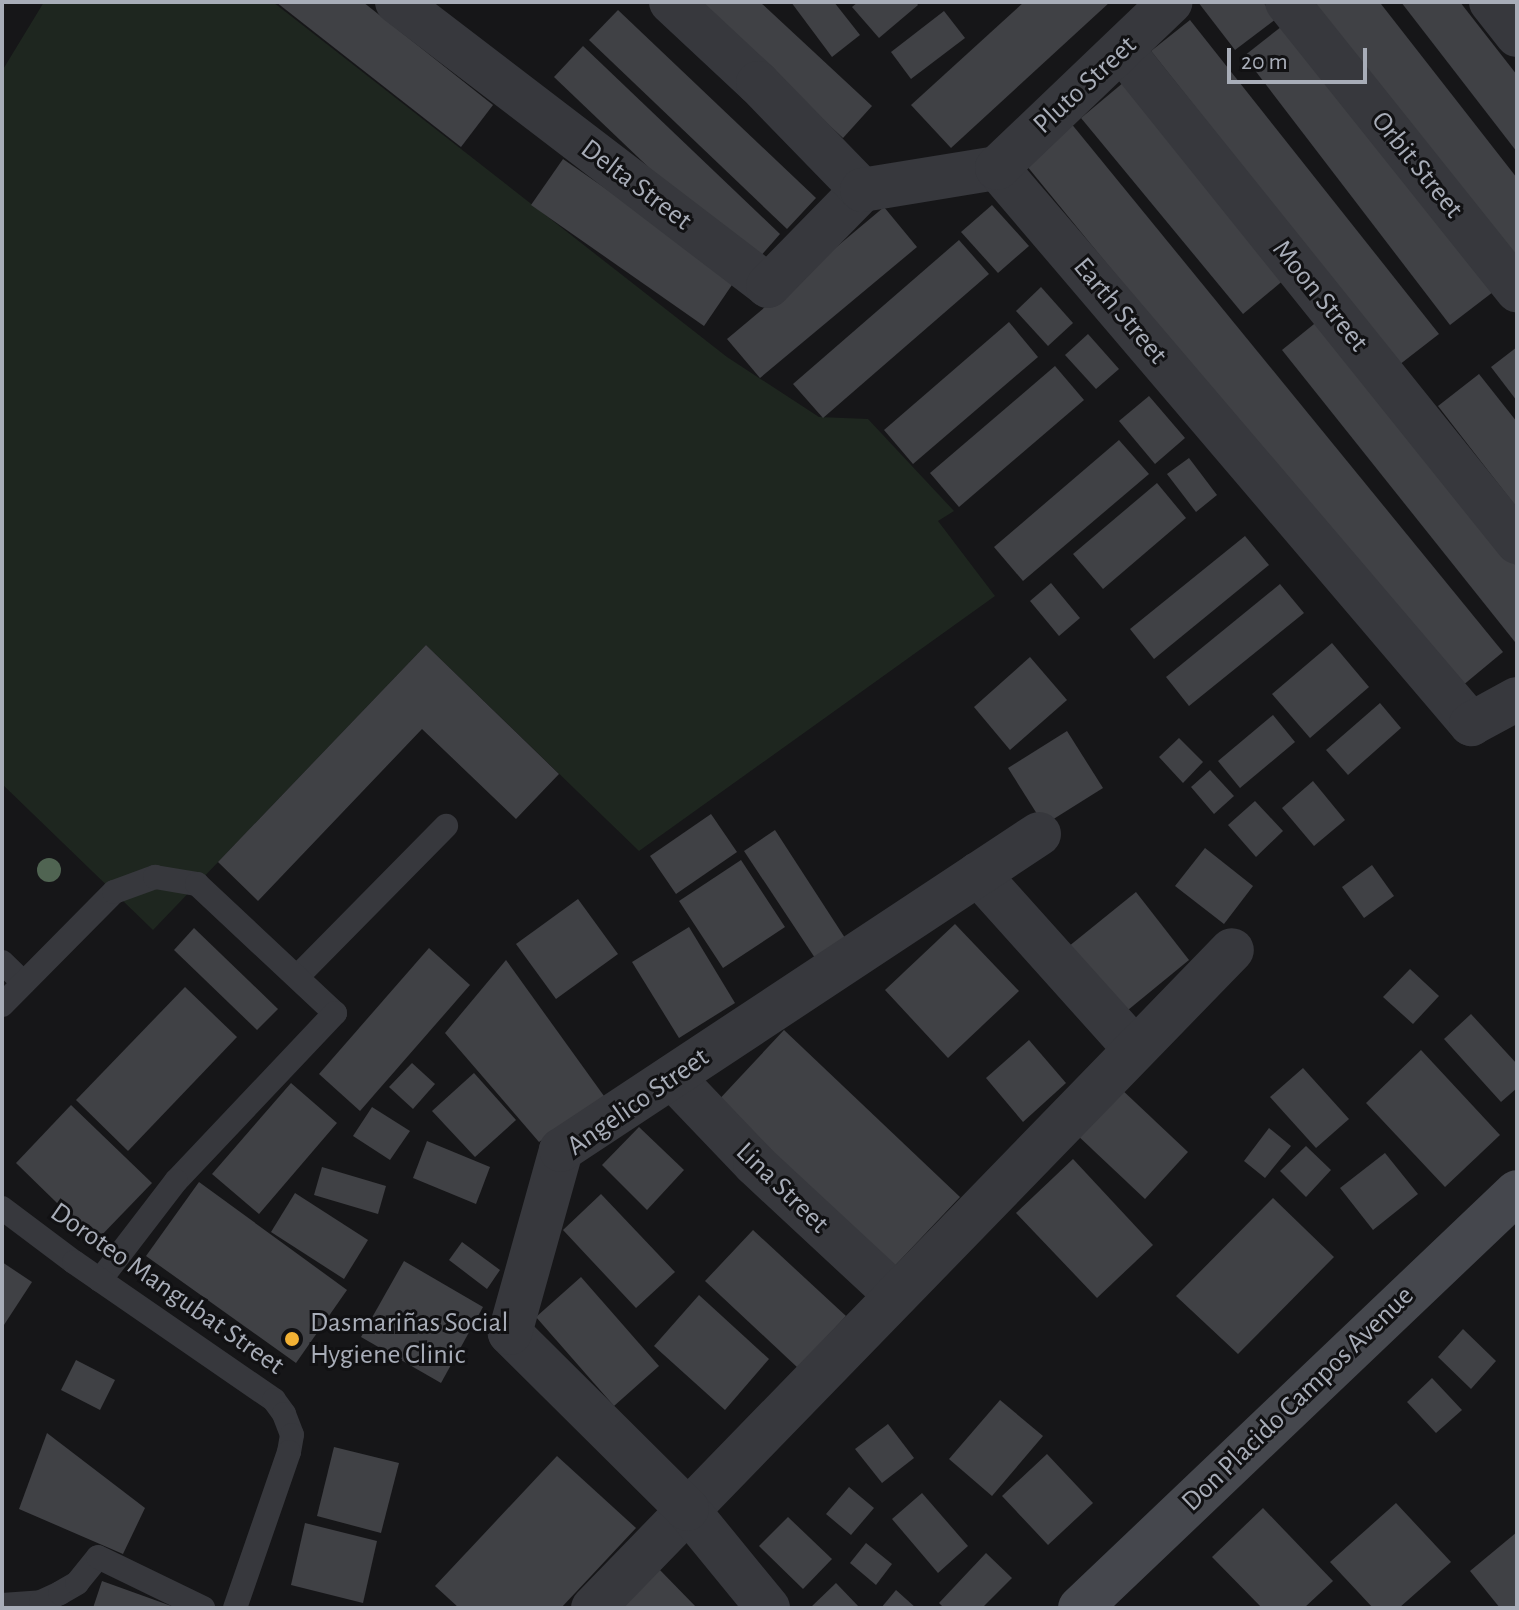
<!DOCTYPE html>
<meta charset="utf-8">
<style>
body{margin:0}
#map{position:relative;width:1519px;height:1610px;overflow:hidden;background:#161618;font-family:"Alegreya Sans",sans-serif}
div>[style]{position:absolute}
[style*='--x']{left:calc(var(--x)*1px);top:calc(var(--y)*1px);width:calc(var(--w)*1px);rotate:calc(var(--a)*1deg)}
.green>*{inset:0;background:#1e261f}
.building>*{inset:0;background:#404145}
.service>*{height:24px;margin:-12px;padding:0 12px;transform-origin:12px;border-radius:12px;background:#37383d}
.minor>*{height:44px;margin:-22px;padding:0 22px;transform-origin:22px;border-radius:22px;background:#37383d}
.secondary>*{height:44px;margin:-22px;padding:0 22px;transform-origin:22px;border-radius:22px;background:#45474d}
.trees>*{width:24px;height:24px;margin:-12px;border-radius:50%;background:#506452}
.dots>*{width:22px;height:22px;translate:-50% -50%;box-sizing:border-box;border:4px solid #111113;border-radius:50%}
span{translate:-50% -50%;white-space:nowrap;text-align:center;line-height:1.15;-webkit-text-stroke:6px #111113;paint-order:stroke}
.street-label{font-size:28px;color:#a8adb8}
.poi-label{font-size:28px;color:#a8adb8}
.left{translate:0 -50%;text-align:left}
.frame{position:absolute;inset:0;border:4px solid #a8adb8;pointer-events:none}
.scale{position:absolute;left:1227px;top:48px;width:140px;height:36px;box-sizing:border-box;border:4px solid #a8adb8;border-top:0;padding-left:10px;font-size:24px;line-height:28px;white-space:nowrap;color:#a8adb8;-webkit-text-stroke:6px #111113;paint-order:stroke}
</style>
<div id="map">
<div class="green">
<div style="clip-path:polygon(44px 2px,273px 2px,727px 357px,819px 417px,868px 419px,954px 511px,938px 521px,995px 596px,639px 851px,426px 645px,153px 930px,2px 784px,2px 71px)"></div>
</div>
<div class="building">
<div style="clip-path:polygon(276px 2px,363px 2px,493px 105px,461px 147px)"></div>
<div style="clip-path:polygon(695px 2px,760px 2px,872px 106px,843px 138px)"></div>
<div style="clip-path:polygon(791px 2px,834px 2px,860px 35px,832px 57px)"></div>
<div style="clip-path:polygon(858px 2px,916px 2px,918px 5px,879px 38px,852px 7px)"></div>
<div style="clip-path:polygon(1024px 2px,1110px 2px,951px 148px,911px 105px)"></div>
<div style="clip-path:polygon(1198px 2px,1263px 2px,1276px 19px,1235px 50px)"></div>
<div style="clip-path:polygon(1314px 2px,1381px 4px,1517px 178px,1517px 260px)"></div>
<div style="clip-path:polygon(1401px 2px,1460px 2px,1517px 75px,1517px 152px)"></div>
<div style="clip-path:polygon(618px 10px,816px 198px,787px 229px,589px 40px)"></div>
<div style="clip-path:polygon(944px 11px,965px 38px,911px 79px,891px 52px)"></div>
<div style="clip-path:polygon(1190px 20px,1439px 334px,1399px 365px,1151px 51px)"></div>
<div style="clip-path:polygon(1286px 23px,1493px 292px,1450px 325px,1244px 56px)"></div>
<div style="clip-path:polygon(583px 46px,780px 234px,752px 266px,554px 77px)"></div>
<div style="clip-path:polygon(1130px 77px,1292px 273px,1243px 314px,1081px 118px)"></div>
<div style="clip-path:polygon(1070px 122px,1503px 652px,1456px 691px,1022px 160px)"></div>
<div style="clip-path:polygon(563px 159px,736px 279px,704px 326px,531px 205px)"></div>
<div style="clip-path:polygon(992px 205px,1029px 246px,998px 273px,961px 232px)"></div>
<div style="clip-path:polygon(884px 207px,917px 247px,760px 378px,727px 339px)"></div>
<div style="clip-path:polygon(959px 240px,989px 274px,823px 418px,793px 384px)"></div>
<div style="clip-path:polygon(1041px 287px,1073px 323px,1048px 346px,1016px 311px)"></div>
<div style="clip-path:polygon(1319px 320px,1517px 567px,1515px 642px,1282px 350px)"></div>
<div style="clip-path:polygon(1009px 322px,1038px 357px,913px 464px,884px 430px)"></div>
<div style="clip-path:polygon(1088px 334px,1119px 369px,1096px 389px,1065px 355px)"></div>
<div style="clip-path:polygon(1517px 347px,1517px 401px,1491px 367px)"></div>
<div style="clip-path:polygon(1055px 366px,1084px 400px,959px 507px,930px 473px)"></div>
<div style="clip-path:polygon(1479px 374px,1517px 422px,1517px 508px,1438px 406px)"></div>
<div style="clip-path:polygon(1149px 396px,1185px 438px,1155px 464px,1119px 421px)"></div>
<div style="clip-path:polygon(1119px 440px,1149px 474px,1023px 581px,994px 547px)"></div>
<div style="clip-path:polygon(1189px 458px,1217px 495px,1196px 512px,1167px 474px)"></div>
<div style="clip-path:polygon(1157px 483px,1186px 518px,1103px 589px,1073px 554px)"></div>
<div style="clip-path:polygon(1245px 536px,1269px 565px,1154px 659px,1130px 629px)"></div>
<div style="clip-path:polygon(1051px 583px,1080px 618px,1059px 636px,1030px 601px)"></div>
<div style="clip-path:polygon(1280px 584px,1304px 613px,1189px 706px,1166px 677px)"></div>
<div style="clip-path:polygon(1332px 643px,1369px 687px,1310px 738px,1272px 694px)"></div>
<div style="clip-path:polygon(426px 645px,559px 774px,516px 819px,422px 729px,258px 901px,218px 862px)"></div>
<div style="clip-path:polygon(1030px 657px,1067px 700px,1010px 750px,974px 707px)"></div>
<div style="clip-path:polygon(1380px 703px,1401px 728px,1348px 775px,1326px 750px)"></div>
<div style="clip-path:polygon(1273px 715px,1295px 742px,1240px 788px,1218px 761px)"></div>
<div style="clip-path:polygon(1067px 731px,1103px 788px,1044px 825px,1008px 768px)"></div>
<div style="clip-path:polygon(1179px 738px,1203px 762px,1183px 783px,1159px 757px)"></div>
<div style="clip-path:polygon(1210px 770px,1234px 796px,1214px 814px,1191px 787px)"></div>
<div style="clip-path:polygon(1313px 781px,1345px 820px,1314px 846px,1282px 808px)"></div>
<div style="clip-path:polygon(1255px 801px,1283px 831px,1256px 857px,1228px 825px)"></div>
<div style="clip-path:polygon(711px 814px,737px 852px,676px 894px,650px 856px)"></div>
<div style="clip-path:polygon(775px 830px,847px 941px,817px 961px,744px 851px)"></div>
<div style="clip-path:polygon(1205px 848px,1253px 886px,1224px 924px,1175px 886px)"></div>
<div style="clip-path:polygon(741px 860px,785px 927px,723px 968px,679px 901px)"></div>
<div style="clip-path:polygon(1372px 865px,1394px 896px,1364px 918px,1342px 887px)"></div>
<div style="clip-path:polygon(1136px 892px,1189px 960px,1117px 1019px,1063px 951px)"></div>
<div style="clip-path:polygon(578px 899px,618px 954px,556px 999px,516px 944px)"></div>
<div style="clip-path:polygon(955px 924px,1019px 991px,948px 1058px,885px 990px)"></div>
<div style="clip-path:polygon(689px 927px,735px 1003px,679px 1038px,632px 962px)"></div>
<div style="clip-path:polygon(194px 928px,278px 1009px,257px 1030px,174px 950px)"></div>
<div style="clip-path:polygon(429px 948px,470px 985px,360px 1111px,319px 1074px)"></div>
<div style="clip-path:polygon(506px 960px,604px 1096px,539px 1142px,445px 1033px)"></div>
<div style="clip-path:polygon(1410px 969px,1439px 996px,1413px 1024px,1383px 997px)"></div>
<div style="clip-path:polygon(185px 987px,237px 1037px,128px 1151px,76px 1100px)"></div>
<div style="clip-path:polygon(1471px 1014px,1517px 1064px,1517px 1088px,1501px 1102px,1444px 1039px)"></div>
<div style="clip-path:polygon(784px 1030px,960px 1197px,889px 1272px,713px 1106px)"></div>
<div style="clip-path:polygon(1029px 1040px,1066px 1083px,1023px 1122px,986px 1078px)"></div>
<div style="clip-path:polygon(1421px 1050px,1500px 1135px,1445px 1187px,1366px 1103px)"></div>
<div style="clip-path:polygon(412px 1063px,435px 1084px,413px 1109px,389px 1087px)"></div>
<div style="clip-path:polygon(1303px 1068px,1349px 1119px,1316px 1148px,1270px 1097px)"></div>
<div style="clip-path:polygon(474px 1073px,516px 1120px,475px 1157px,432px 1111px)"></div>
<div style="clip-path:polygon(291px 1083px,337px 1123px,259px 1214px,212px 1174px)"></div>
<div style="clip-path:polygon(1119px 1087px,1188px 1152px,1145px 1199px,1075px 1133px)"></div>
<div style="clip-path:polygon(71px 1105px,152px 1183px,96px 1241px,16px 1163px)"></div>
<div style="clip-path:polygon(372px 1107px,410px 1131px,390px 1160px,353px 1136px)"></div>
<div style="clip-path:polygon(639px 1127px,684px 1170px,647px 1210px,602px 1165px)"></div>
<div style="clip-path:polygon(1269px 1128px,1291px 1146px,1265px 1178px,1244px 1161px)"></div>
<div style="clip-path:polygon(427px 1141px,490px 1167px,476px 1204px,413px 1178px)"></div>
<div style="clip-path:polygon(1306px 1146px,1331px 1170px,1306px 1197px,1280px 1171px)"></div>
<div style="clip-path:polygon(1385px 1153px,1418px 1194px,1373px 1230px,1340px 1188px)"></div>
<div style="clip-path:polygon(1073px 1159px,1153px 1245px,1097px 1298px,1016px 1213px)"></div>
<div style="clip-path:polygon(322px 1167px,386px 1186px,378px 1214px,314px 1195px)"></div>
<div style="clip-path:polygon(199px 1182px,347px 1290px,296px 1363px,146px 1256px)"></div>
<div style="clip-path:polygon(295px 1193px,368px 1240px,344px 1279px,271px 1232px)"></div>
<div style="clip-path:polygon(601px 1194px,675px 1272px,636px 1308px,563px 1230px)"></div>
<div style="clip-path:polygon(1273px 1198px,1334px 1257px,1238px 1354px,1176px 1296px)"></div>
<div style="clip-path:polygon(753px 1230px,846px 1316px,798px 1368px,705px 1281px)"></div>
<div style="clip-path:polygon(462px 1242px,500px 1270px,487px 1289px,449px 1260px)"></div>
<div style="clip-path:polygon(404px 1261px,483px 1307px,441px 1383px,361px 1337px)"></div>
<div style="clip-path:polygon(2px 1262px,32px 1282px,2px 1328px)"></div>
<div style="clip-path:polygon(581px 1277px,659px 1366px,614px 1406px,536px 1317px)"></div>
<div style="clip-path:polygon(699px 1295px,769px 1359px,725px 1410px,654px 1346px)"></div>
<div style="clip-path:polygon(1463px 1329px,1496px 1361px,1471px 1389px,1438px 1357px)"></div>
<div style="clip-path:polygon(76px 1360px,115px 1380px,100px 1410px,61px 1390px)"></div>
<div style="clip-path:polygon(1432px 1378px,1462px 1410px,1436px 1433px,1407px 1402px)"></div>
<div style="clip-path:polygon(1000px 1400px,1043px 1436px,992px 1496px,949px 1459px)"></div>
<div style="clip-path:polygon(888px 1424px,914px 1458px,882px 1483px,855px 1449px)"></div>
<div style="clip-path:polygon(47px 1433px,145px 1508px,123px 1554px,19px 1509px)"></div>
<div style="clip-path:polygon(334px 1447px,399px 1463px,381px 1533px,317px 1516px)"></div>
<div style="clip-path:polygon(1047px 1454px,1093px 1503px,1048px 1545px,1002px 1496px)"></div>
<div style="clip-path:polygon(557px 1456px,636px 1528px,561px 1608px,459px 1608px,435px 1586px)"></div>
<div style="clip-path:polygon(849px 1487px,874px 1508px,851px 1535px,826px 1514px)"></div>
<div style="clip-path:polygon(922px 1493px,968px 1546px,938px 1573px,892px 1519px)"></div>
<div style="clip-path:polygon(1396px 1503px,1451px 1562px,1399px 1608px,1373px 1608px,1330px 1562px)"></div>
<div style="clip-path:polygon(1263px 1508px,1333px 1581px,1304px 1608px,1262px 1608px,1212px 1557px)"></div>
<div style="clip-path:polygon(788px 1517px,832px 1559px,803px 1589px,759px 1546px)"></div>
<div style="clip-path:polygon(305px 1523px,377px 1541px,363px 1603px,291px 1585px)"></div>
<div style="clip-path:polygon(1517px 1532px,1517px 1608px,1500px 1608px,1470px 1571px)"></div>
<div style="clip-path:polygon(866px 1543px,892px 1564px,876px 1585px,850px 1563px)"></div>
<div style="clip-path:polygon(986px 1553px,1012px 1578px,982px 1608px,944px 1608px,939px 1603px)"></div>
<div style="clip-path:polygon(657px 1567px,697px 1608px,627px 1608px,621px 1603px)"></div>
<div style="clip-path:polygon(102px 1581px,177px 1608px,93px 1608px)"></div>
<div style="clip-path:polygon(836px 1583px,860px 1608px,810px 1608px)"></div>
<div style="clip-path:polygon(896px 1590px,916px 1608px,881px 1608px)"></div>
</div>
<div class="service">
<div style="--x:2;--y:962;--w:30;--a:44"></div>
<div style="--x:298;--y:976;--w:211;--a:-45.4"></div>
<div style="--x:2;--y:1005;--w:159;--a:-45.3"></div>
<div style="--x:114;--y:892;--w:44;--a:-20.1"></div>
<div style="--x:155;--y:877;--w:43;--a:9.5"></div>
<div style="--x:197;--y:884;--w:189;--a:43.1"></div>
<div style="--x:335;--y:1013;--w:231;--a:133.4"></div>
<div style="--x:176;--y:1181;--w:125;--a:127.5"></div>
<div style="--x:2;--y:1208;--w:90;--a:36.9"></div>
<div style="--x:74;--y:1262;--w:243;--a:34.6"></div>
<div style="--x:274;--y:1400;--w:17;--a:54"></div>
<div style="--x:284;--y:1414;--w:22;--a:69"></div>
<div style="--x:292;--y:1435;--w:17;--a:100"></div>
<div style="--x:289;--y:1452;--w:165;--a:109.1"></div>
<div style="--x:2;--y:1605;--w:39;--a:-4"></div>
<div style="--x:41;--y:1602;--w:21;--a:-25"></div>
<div style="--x:60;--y:1593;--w:20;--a:-30"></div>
<div style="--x:77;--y:1583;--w:33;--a:-51"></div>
<div style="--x:98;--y:1557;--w:117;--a:25.9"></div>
</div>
<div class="minor">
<div style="--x:397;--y:2;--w:467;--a:37.4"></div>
<div style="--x:768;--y:286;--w:134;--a:-45.6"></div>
<div style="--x:671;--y:2;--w:119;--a:43"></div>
<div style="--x:758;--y:83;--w:149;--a:45.8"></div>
<div style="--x:862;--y:190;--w:137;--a:-9.3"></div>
<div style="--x:1287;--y:2;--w:369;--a:51.4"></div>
<div style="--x:1491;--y:2;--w:42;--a:51.8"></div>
<div style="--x:1123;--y:51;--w:630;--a:51.25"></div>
<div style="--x:997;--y:168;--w:731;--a:49.55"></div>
<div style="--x:1471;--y:724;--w:52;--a:-28.5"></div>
<div style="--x:997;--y:168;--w:240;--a:-43.7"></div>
<div style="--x:978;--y:874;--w:235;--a:48.1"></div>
<div style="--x:672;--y:1077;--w:120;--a:46.3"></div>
<div style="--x:755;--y:1164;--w:192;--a:42.9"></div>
<div style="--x:593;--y:1608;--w:917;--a:-45.84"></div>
<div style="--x:768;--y:1608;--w:128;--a:-129.3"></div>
<div style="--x:687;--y:1509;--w:250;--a:-135.2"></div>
<div style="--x:510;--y:1333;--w:190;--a:-74.4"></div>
<div style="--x:561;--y:1150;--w:573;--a:-33.47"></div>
</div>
<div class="secondary">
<div style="--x:1080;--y:1608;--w:603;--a:-43.59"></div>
</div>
<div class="trees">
<div style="left:49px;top:870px"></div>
</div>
<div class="dots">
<div style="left:292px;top:1339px;background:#f2b134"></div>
</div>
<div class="street-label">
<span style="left:1085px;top:85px;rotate:-43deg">Pluto Street</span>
<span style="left:1417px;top:165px;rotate:51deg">Orbit Street</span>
<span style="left:636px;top:185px;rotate:37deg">Delta Street</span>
<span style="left:1320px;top:296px;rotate:51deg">Moon Street</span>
<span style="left:1120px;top:311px;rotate:50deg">Earth Street</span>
<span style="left:638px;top:1102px;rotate:-35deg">Angelico Street</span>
<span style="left:782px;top:1188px;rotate:44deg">Lina Street</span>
<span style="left:167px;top:1289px;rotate:35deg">Doroteo Mangubat Street</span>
<span style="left:1298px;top:1399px;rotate:-44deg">Don Placido Campos Avenue</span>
</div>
<div class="poi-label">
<span class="left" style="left:310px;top:1339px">Dasmariñas Social<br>Hygiene Clinic</span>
</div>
<div class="frame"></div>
<div class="scale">20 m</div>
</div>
